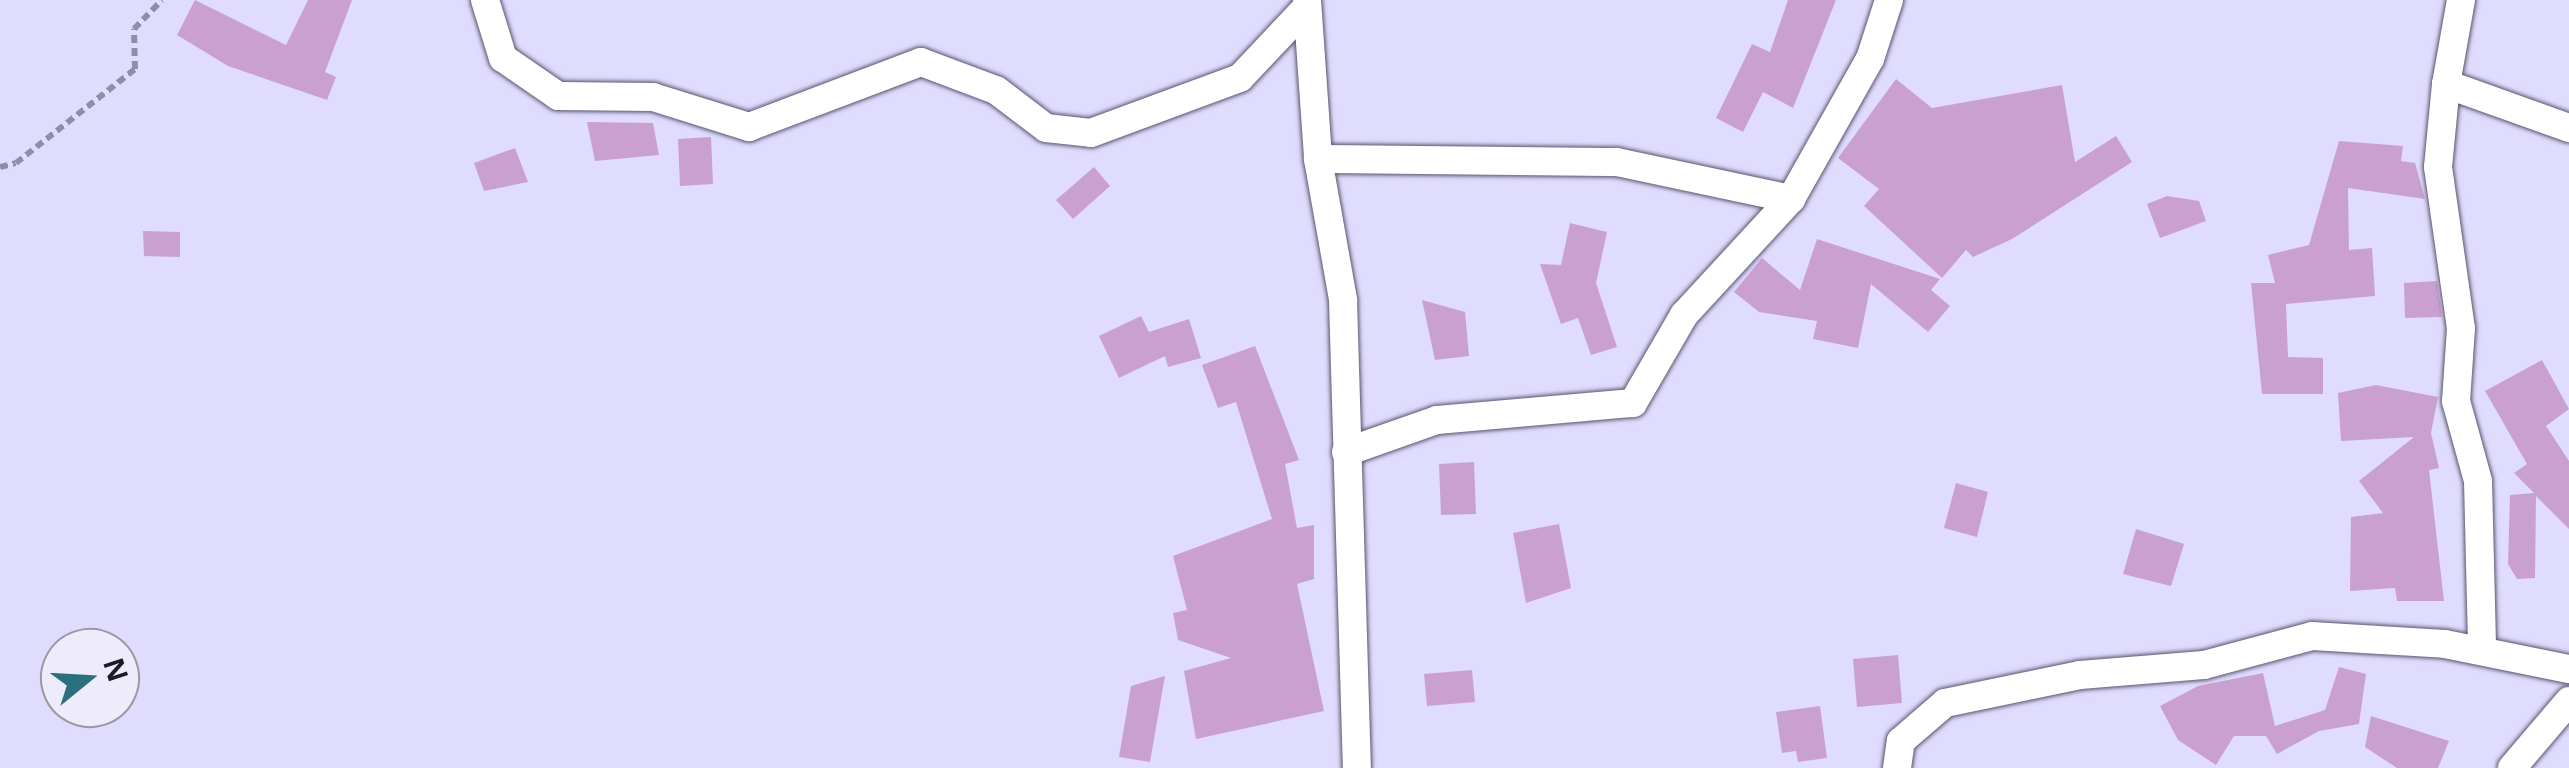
<!DOCTYPE html>
<style>
body{margin:0}
#map{position:relative;width:2569px;height:768px;overflow:hidden;background:#e0dcfd;font-family:"Noto Sans",sans-serif}
div>[style]{position:absolute}
[style*='--x']{left:calc(var(--x)*1px);top:calc(var(--y)*1px);width:calc(var(--w)*1px);rotate:calc(var(--a)*1deg)}
.building>*{inset:0;background:#caa0d1}
.path>*{height:6px;margin-top:-3px;transform-origin:0;background:repeating-linear-gradient(90deg,#908ea6 0 8px,transparent 0 13px)}
.roads{filter:drop-shadow(0 0 2px #585470) drop-shadow(0 0 2px #585470)}
.street>*{height:28px;margin:-14px;padding:0 14px;transform-origin:14px;border-radius:14px;background:#fff}
span{translate:-50% -50%;white-space:nowrap;text-align:center;line-height:1.15;-webkit-text-stroke:9px #eeecfa;paint-order:stroke}
.north{position:absolute;left:40px;top:628px;width:100px;height:100px;box-sizing:border-box;background:#eeecfa;border:2px solid #9a98a5;border-radius:50%;rotate:72deg;font-size:28px;font-weight:700;line-height:40px;text-align:center;color:#1b1a25}
.north::after{content:'';display:block;margin:auto;width:35px;height:45px;background:#2a717d;clip-path:polygon(50% 0,100% 100%,50% 72%,0 100%)}
</style>
<div id="map">
<div class="building">
<div style="clip-path:polygon(195px 0,286px 45px,308px 0,352px 0,325px 72px,336px 77px,327px 100px,228px 66px,177px 35px)"></div>
<div style="clip-path:polygon(1788px 0,1836px 0,1793px 108px,1763px 92px,1743px 132px,1716px 118px,1752px 44px,1770px 52px)"></div>
<div style="clip-path:polygon(1896px 79px,1932px 108px,2062px 85px,2075px 162px,2116px 136px,2132px 162px,2012px 239px,1973px 257px,1966px 250px,1942px 278px,1864px 206px,1879px 189px,1838px 158px)"></div>
<div style="clip-path:polygon(587px 122px,653px 123px,659px 155px,595px 161px)"></div>
<div style="clip-path:polygon(711px 137px,713px 184px,680px 186px,678px 139px)"></div>
<div style="clip-path:polygon(2339px 141px,2403px 146px,2401px 161px,2415px 163px,2425px 199px,2348px 188px,2349px 250px,2372px 248px,2375px 296px,2286px 304px,2288px 357px,2323px 358px,2323px 394px,2262px 394px,2251px 283px,2275px 283px,2268px 255px,2309px 245px)"></div>
<div style="clip-path:polygon(515px 148px,528px 182px,484px 191px,474px 163px)"></div>
<div style="clip-path:polygon(1094px 167px,1110px 186px,1073px 219px,1056px 200px)"></div>
<div style="clip-path:polygon(2167px 196px,2199px 201px,2206px 221px,2160px 238px,2147px 204px)"></div>
<div style="clip-path:polygon(1570px 223px,1607px 232px,1596px 283px,1617px 347px,1591px 355px,1578px 318px,1561px 324px,1540px 264px,1561px 265px)"></div>
<div style="clip-path:polygon(143px 231px,180px 232px,180px 257px,144px 256px)"></div>
<div style="clip-path:polygon(1817px 239px,1940px 279px,1931px 290px,1950px 306px,1928px 332px,1871px 284px,1858px 348px,1813px 339px,1817px 321px,1759px 312px,1734px 292px,1762px 258px,1800px 290px)"></div>
<div style="clip-path:polygon(2437px 281px,2442px 317px,2405px 318px,2404px 283px)"></div>
<div style="clip-path:polygon(1422px 300px,1465px 312px,1469px 356px,1435px 360px)"></div>
<div style="clip-path:polygon(1141px 316px,1149px 332px,1189px 319px,1201px 358px,1168px 367px,1165px 356px,1119px 378px,1099px 336px)"></div>
<div style="clip-path:polygon(1255px 346px,1299px 460px,1285px 464px,1297px 528px,1314px 525px,1314px 579px,1297px 584px,1324px 711px,1196px 739px,1184px 671px,1231px 658px,1178px 640px,1173px 613px,1187px 610px,1173px 556px,1272px 519px,1236px 402px,1218px 408px,1202px 365px)"></div>
<div style="clip-path:polygon(2542px 360px,2569px 409px,2546px 426px,2569px 461px,2569px 529px,2536px 496px,2535px 578px,2517px 579px,2508px 564px,2510px 495px,2534px 493px,2514px 473px,2527px 464px,2485px 391px)"></div>
<div style="clip-path:polygon(2376px 385px,2438px 397px,2431px 433px,2439px 468px,2429px 470px,2444px 601px,2397px 601px,2395px 588px,2350px 591px,2351px 517px,2383px 513px,2359px 481px,2414px 437px,2341px 441px,2338px 393px)"></div>
<div style="clip-path:polygon(1474px 462px,1476px 514px,1441px 515px,1439px 464px)"></div>
<div style="clip-path:polygon(1956px 483px,1988px 492px,1977px 537px,1944px 528px)"></div>
<div style="clip-path:polygon(1559px 524px,1571px 588px,1526px 603px,1513px 533px)"></div>
<div style="clip-path:polygon(2136px 529px,2184px 544px,2171px 586px,2123px 574px)"></div>
<div style="clip-path:polygon(1898px 655px,1902px 703px,1857px 707px,1853px 659px)"></div>
<div style="clip-path:polygon(2339px 667px,2366px 674px,2359px 724px,2319px 731px,2277px 754px,2266px 736px,2234px 736px,2216px 765px,2178px 740px,2160px 706px,2198px 686px,2263px 673px,2275px 726px,2325px 710px)"></div>
<div style="clip-path:polygon(1472px 670px,1475px 702px,1427px 706px,1424px 674px)"></div>
<div style="clip-path:polygon(1165px 676px,1150px 762px,1119px 757px,1131px 686px)"></div>
<div style="clip-path:polygon(1820px 706px,1827px 758px,1798px 762px,1796px 751px,1782px 753px,1776px 712px)"></div>
<div style="clip-path:polygon(2371px 716px,2449px 741px,2438px 768px,2397px 768px,2365px 747px)"></div>
</div>
<div class="path">
<div style="--x:0;--y:167;--w:16;--a:-14"></div>
<div style="--x:16;--y:163;--w:152;--a:-38.3"></div>
<div style="--x:135;--y:69;--w:40;--a:-91.4"></div>
<div style="--x:134;--y:29;--w:40;--a:-46"></div>
</div>
<div class="roads">
<div class="street">
<div style="--x:485;--y:0;--w:61;--a:72.8"></div>
<div style="--x:503;--y:58;--w:67;--a:34.6"></div>
<div style="--x:558;--y:96;--w:95;--a:0.6"></div>
<div style="--x:653;--y:97;--w:101;--a:17.4"></div>
<div style="--x:749;--y:127;--w:184;--a:-20.7"></div>
<div style="--x:921;--y:62;--w:80;--a:20.5"></div>
<div style="--x:996;--y:90;--w:63;--a:37.2"></div>
<div style="--x:1046;--y:128;--w:45;--a:6.3"></div>
<div style="--x:1091;--y:133;--w:159;--a:-20.3"></div>
<div style="--x:1240;--y:78;--w:96;--a:-46.7"></div>
<div style="--x:1307;--y:0;--w:159;--a:86"></div>
<div style="--x:1318;--y:159;--w:143;--a:79.9"></div>
<div style="--x:1343;--y:300;--w:468;--a:88.3"></div>
<div style="--x:2461;--y:0;--w:85;--a:100.1"></div>
<div style="--x:2446;--y:84;--w:131;--a:19.7"></div>
<div style="--x:2446;--y:84;--w:83;--a:95.5"></div>
<div style="--x:2438;--y:167;--w:163;--a:81.9"></div>
<div style="--x:2461;--y:328;--w:73;--a:93.9"></div>
<div style="--x:2456;--y:401;--w:83;--a:74.6"></div>
<div style="--x:2478;--y:481;--w:167;--a:88.6"></div>
<div style="--x:1318;--y:159;--w:299;--a:0.6"></div>
<div style="--x:1617;--y:162;--w:178;--a:12"></div>
<div style="--x:1346;--y:452;--w:96;--a:-19.4"></div>
<div style="--x:1437;--y:420;--w:197;--a:-5"></div>
<div style="--x:1633;--y:403;--w:102;--a:-59.9"></div>
<div style="--x:1684;--y:315;--w:158;--a:-47.3"></div>
<div style="--x:1791;--y:199;--w:161;--a:-60.6"></div>
<div style="--x:1870;--y:59;--w:62;--a:-72.1"></div>
<div style="--x:1897;--y:768;--w:27;--a:-82"></div>
<div style="--x:1901;--y:741;--w:58;--a:-40.8"></div>
<div style="--x:1945;--y:703;--w:138;--a:-11.7"></div>
<div style="--x:2080;--y:675;--w:124;--a:-4.6"></div>
<div style="--x:2204;--y:665;--w:112;--a:-15"></div>
<div style="--x:2312;--y:636;--w:133;--a:3.4"></div>
<div style="--x:2445;--y:644;--w:126;--a:11.4"></div>
<div style="--x:2512;--y:768;--w:88;--a:-49.6"></div>
</div>
</div>
<div class="north">N</div>
</div>
